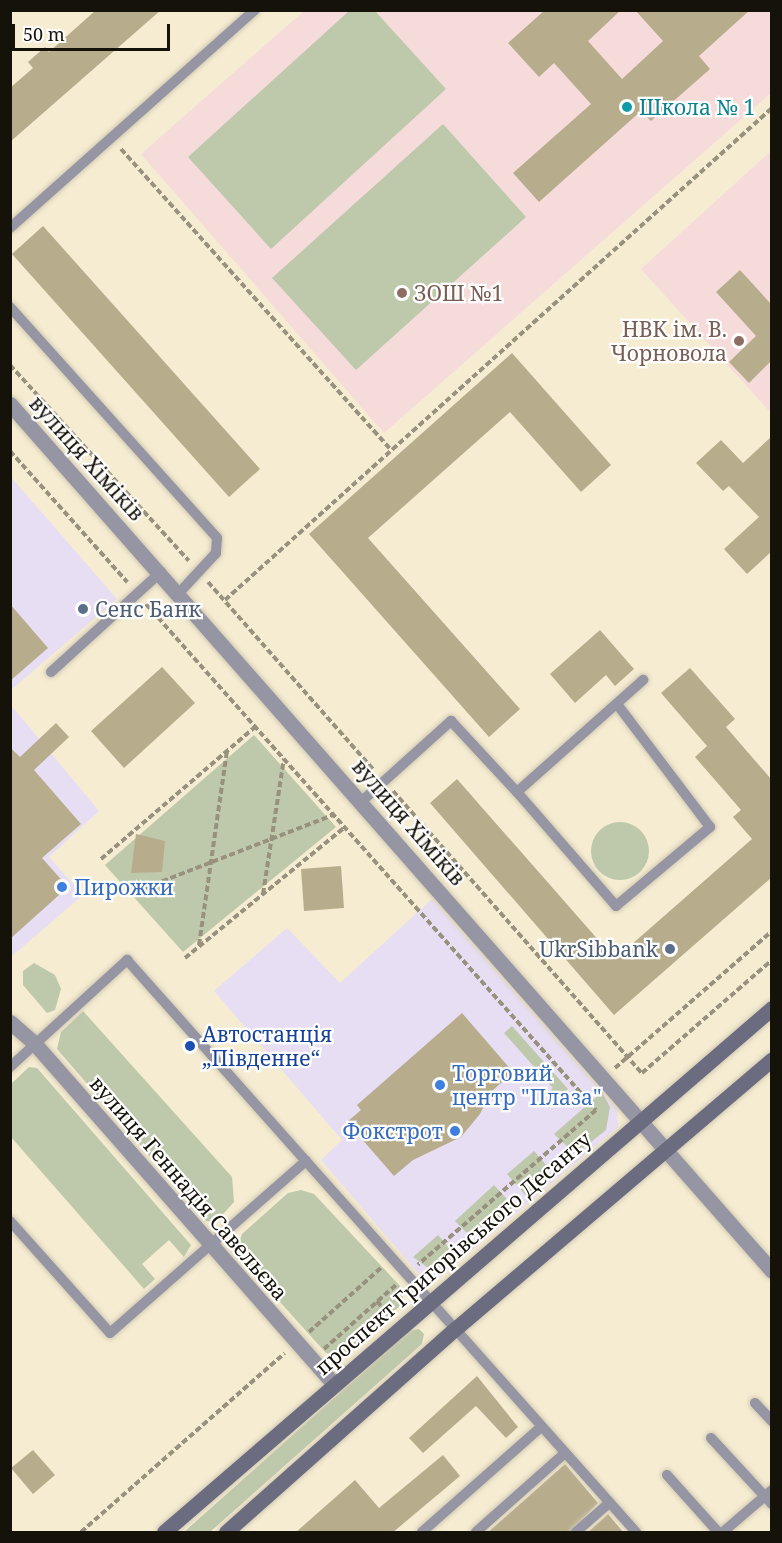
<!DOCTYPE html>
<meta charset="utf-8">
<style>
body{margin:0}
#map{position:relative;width:782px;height:1543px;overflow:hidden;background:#f5ecd2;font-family:"Noto Serif",serif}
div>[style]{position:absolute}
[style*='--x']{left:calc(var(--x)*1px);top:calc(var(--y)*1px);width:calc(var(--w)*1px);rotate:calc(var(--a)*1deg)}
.commercial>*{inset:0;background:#e7def3}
.education>*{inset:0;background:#f6dbdb}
.green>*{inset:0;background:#bec8ab}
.round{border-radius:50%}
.building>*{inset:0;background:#b7ad8d}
.path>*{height:4px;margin-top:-2px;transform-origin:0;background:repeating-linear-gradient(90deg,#97917e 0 6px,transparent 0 9px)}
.roads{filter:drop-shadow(0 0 2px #d1c9b2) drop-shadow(0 0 2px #d1c9b2)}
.lane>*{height:10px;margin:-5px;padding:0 5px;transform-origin:5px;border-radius:5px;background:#9595a3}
.street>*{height:15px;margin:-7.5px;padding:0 7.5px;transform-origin:7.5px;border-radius:7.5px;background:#9595a3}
.secondary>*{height:15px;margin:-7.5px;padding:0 7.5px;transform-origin:7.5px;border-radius:7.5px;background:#6c6c80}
.dots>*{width:16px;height:16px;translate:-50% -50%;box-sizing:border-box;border:3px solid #fff;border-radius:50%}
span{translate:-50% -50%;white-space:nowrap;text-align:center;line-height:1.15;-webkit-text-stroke:4.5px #fff;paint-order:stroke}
.culture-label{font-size:21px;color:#0d838f}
.left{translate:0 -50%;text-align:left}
.education-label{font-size:21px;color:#785e54}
.right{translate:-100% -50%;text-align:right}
.street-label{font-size:21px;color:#151209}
.service-label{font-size:21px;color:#4e5e75}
.shop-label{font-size:21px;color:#366cbe}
.transit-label{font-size:21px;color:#164399}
.frame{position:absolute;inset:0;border:12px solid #151209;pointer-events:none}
.scale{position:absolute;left:12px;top:24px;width:158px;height:27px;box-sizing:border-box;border:3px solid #151209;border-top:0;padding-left:8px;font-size:18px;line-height:21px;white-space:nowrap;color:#151209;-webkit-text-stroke:4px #fff;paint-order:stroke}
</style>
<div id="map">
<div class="commercial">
<div style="clip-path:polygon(10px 476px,117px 599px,11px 690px,10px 689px)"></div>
<div style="clip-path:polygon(10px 704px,99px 811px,49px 857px,83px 895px,12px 956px)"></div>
<div style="clip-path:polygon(432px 899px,617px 1109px,618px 1127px,437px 1280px,424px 1280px,321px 1160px,342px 1140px,214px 991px,287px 928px,340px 983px)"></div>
</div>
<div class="education">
<div style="clip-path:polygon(304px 11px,771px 11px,771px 93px,384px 433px,141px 154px)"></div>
<div style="clip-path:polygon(771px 151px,771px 413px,641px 269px)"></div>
</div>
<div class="green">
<div style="clip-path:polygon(349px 11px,375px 11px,446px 89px,271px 249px,188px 157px)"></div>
<div style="clip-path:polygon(443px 124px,526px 217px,356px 370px,272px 278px)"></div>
<div style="clip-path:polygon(254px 735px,336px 827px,183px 952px,105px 865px)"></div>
<div class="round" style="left:591px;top:822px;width:58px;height:58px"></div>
<div style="clip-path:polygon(34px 963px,55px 975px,61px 989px,55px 1010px,47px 1013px,23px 985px,23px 971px)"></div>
<div style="clip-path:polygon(83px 1011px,232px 1177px,234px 1202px,216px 1222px,206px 1221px,57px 1049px,61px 1032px)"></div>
<div style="clip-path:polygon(512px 1026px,568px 1089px,556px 1100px,549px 1092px,553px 1088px,504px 1033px)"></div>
<div style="clip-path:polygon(29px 1067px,37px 1068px,191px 1245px,184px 1257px,169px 1240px,142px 1264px,155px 1279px,144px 1289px,11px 1137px,11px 1084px)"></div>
<div style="clip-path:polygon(602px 1092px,610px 1107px,606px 1130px,581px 1150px,570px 1149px,554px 1134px)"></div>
<div style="clip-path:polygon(534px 1151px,548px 1167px,549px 1178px,528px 1198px,507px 1174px)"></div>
<div style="clip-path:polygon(494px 1185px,515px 1208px,483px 1236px,466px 1232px,455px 1221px)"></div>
<div style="clip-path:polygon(301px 1190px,314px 1194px,400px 1286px,403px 1297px,399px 1307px,349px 1351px,338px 1355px,326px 1353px,242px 1260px,238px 1246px,242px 1234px,288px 1193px)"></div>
<div style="clip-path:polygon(438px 1235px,452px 1251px,453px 1261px,431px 1270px,413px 1257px)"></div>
<div style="clip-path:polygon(419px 1329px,424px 1334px,422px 1344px,210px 1532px,184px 1532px,409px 1331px)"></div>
</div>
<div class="building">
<div style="clip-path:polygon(96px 10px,161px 10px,10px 142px,10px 88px,33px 68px,28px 62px,45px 47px,49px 52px)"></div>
<div style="clip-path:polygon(545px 10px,621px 10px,588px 41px,622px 79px,663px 41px,635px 10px,750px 10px,699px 56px,710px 69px,651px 121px,641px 111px,539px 202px,513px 173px,591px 104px,554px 63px,539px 77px,508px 43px)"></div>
<div style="clip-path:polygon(43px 226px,260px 469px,229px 497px,12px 254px)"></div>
<div style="clip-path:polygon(740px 270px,771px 304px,771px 361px,749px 383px,729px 362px,756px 336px,716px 292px)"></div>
<div style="clip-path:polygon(512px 353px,611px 465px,581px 492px,510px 412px,368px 538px,520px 709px,489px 737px,309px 534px)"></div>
<div style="clip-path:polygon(771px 437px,771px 552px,747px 574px,724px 549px,759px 517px,729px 486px,723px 491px,696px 463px,721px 440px,743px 463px)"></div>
<div style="clip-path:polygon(10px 604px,48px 648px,10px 681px)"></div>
<div style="clip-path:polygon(600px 630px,634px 669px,615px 686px,606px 675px,575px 703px,550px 674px)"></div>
<div style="clip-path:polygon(162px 667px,195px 703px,124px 768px,91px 731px)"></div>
<div style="clip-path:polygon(690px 668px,735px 719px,726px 727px,771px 779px,771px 878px,614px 1015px,430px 803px,457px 779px,615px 959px,752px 839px,733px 817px,741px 810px,695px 757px,707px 746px,661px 693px)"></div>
<div style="clip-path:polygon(56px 723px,69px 737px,34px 770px,81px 824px,42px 858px,68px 887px,10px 939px,10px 747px,20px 757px)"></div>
<div style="clip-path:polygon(136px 834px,165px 841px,162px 872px,131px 873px)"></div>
<div style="clip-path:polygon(341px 866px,344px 908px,304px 911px,301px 869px)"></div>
<div style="clip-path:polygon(462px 1013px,513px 1072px,491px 1092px,480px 1114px,461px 1137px,413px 1160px,394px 1176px,347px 1122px,361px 1110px,357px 1105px)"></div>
<div style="clip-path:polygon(477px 1376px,518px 1427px,506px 1438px,476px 1406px,423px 1453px,409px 1438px)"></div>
<div style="clip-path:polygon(33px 1450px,55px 1475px,33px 1494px,11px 1468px)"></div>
<div style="clip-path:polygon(443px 1455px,460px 1476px,392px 1533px,295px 1533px,355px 1480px,379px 1508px)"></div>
<div style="clip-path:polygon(565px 1464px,598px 1503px,569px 1533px,487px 1533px)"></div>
<div style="clip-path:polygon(608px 1514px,624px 1533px,587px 1533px)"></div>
</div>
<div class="path">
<div style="--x:121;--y:149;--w:404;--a:48.1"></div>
<div style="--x:10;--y:365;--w:265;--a:47.6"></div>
<div style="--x:10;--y:451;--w:176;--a:48.2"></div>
<div style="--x:208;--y:582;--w:251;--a:48.6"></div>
<div style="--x:225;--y:600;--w:736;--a:-41.97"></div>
<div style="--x:146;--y:604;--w:677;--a:48.35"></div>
<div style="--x:596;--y:1110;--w:236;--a:139"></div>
<div style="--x:393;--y:791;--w:376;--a:48.6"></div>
<div style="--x:642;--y:1073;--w:172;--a:-41"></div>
<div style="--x:101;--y:859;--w:203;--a:-40.6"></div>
<div style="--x:137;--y:891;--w:210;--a:-21.2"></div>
<div style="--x:263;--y:894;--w:137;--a:-81.2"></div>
<div style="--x:199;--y:945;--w:196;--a:-81.8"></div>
<div style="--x:185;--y:958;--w:205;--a:-39.3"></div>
<div style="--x:615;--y:1068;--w:208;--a:-41.1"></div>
<div style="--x:377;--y:1301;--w:21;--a:51"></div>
<div style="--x:309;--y:1332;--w:98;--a:-41.7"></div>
<div style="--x:324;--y:1349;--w:98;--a:-41.7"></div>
<div style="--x:81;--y:1532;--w:271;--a:-41.3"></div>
</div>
<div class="roads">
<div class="lane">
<div style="--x:10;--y:228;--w:328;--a:-41.7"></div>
<div style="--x:10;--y:307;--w:310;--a:48.1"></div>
<div style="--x:217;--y:538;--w:15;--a:94"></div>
<div style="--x:216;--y:553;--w:53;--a:132.7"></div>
<div style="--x:51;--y:672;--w:149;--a:-42.3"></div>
<div style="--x:517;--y:792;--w:151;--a:49"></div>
<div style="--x:616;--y:906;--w:123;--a:-40"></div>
<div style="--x:710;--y:827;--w:154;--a:-127.1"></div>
<div style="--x:362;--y:801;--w:120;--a:-42"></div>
<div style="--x:451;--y:721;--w:97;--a:47.1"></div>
<div style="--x:517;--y:792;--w:169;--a:-41.6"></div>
<div style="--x:10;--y:1067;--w:159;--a:-42.4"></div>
<div style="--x:127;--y:960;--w:766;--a:48.34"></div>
<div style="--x:10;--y:1221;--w:150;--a:48.2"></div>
<div style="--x:110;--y:1333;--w:261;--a:-41.3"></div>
<div style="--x:755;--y:1403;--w:25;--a:47"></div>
<div style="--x:711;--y:1438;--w:90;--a:47.3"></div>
<div style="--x:667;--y:1475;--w:76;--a:48.2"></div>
<div style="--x:422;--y:1532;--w:159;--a:-41.4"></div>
<div style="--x:476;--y:1532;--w:118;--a:-41.6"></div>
<div style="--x:576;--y:1532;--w:44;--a:-41.3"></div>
<div style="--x:723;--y:1532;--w:65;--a:-40.6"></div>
</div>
<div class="street">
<div style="--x:10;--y:404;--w:1154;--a:48.69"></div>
<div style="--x:10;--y:1022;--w:33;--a:41"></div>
<div style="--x:35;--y:1044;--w:453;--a:48.7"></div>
</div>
<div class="secondary">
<div style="--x:164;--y:1532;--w:803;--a:-40.76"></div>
<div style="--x:226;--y:1532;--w:306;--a:-41.6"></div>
<div style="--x:455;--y:1329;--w:416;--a:-40.4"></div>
</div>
</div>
<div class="dots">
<div style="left:627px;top:107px;background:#0f9aa8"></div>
<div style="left:402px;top:293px;background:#8d6e63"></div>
<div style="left:739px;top:341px;background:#8d6e63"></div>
<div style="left:83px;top:609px;background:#5c6f8a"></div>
<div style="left:62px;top:887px;background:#3f7fe0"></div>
<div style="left:670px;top:949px;background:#5c6f8a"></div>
<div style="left:190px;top:1046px;background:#1a4fb4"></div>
<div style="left:440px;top:1085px;background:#3f7fe0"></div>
<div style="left:455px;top:1131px;background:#3f7fe0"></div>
</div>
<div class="culture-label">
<span class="left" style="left:639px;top:107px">Школа № 1</span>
</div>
<div class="education-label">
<span class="left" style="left:414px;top:293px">ЗОШ №1</span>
<span class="right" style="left:727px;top:341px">НВК ім. В.<br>Чорновола</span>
</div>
<div class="street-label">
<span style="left:87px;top:458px;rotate:48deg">вулиця Хіміків</span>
<span style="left:409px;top:822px;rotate:49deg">вулиця Хіміків</span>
<span style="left:189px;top:1188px;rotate:49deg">вулиця Геннадія Савельєва</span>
<span style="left:453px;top:1253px;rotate:-41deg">проспект Григорівського Десанту</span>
</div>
<div class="service-label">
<span class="left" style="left:95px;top:609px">Сенс Банк</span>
<span class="right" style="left:658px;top:949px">UkrSibbank</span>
</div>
<div class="shop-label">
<span class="left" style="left:74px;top:887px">Пирожки</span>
<span class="left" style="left:452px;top:1085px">Торговий<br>центр "Плаза"</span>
<span class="right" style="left:443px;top:1131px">Фокстрот</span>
</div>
<div class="transit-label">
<span class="left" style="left:202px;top:1046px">Автостанція<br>„Південне“</span>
</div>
<div class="frame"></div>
<div class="scale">50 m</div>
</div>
